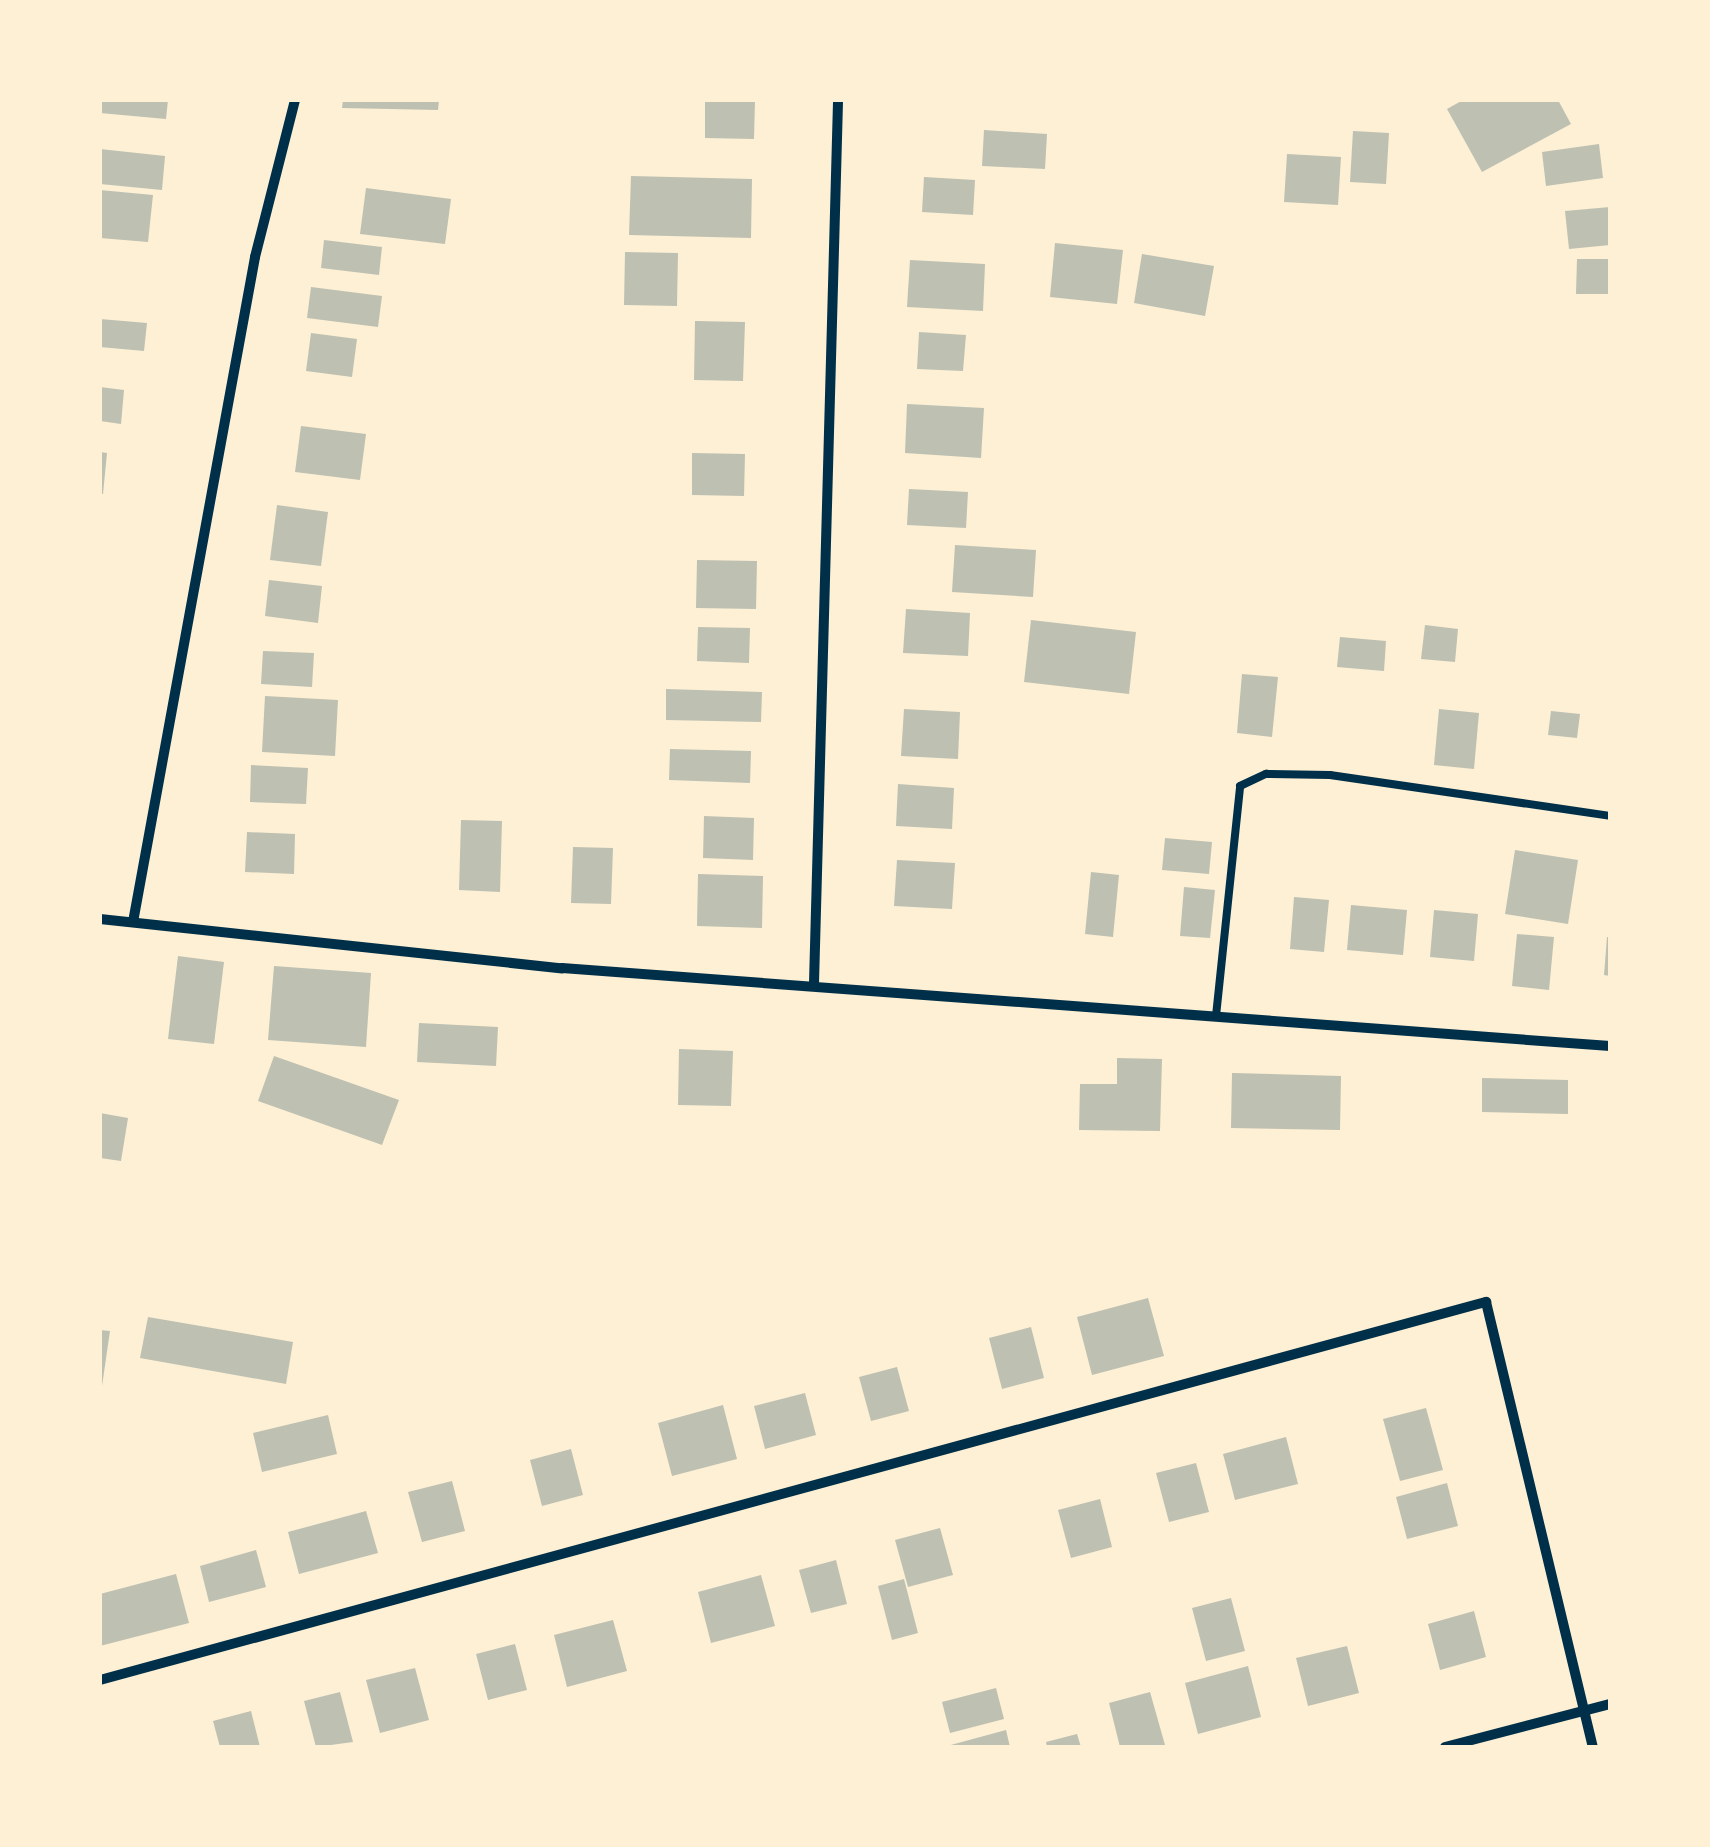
<!DOCTYPE html>
<style>
body{margin:0}
#map{position:relative;width:1710px;height:1847px;overflow:hidden;background:#fdf0d5;font-family:Mulish,sans-serif}
div>[style]{position:absolute}
[style*='--x']{left:calc(var(--x)*1px);top:calc(var(--y)*1px);width:calc(var(--w)*1px);rotate:calc(var(--a)*1deg)}
.building>*{inset:0;background:#bec0b2}
.service>*{height:8px;margin:-4px;padding:0 4px;transform-origin:4px;border-radius:4px;background:#003049}
.minor>*{height:10px;margin:-5px;padding:0 5px;transform-origin:5px;border-radius:5px;background:#003049}
span{translate:-50% -50%;white-space:nowrap;text-align:center;line-height:1.15;-webkit-text-stroke:8px #fdf0d5;paint-order:stroke}
.frame{position:absolute;inset:0;border:102px solid #fdf0d5;pointer-events:none}
</style>
<div id="map">
<div class="building">
<div style="clip-path:polygon(100px 100px,168px 100px,166px 119px,100px 113px)"></div>
<div style="clip-path:polygon(343px 100px,439px 100px,438px 110px,342px 108px)"></div>
<div style="clip-path:polygon(705px 100px,755px 100px,754px 139px,705px 138px)"></div>
<div style="clip-path:polygon(1463px 100px,1558px 100px,1571px 124px,1482px 172px,1447px 109px)"></div>
<div style="clip-path:polygon(984px 130px,1047px 134px,1045px 169px,982px 166px)"></div>
<div style="clip-path:polygon(1353px 131px,1389px 133px,1386px 184px,1350px 182px)"></div>
<div style="clip-path:polygon(1599px 144px,1603px 178px,1546px 186px,1542px 152px)"></div>
<div style="clip-path:polygon(100px 149px,165px 156px,162px 190px,100px 184px)"></div>
<div style="clip-path:polygon(1287px 154px,1341px 157px,1338px 205px,1284px 202px)"></div>
<div style="clip-path:polygon(631px 176px,752px 179px,751px 238px,629px 235px)"></div>
<div style="clip-path:polygon(924px 177px,975px 180px,973px 215px,922px 212px)"></div>
<div style="clip-path:polygon(366px 188px,451px 199px,445px 244px,360px 234px)"></div>
<div style="clip-path:polygon(100px 190px,153px 195px,148px 242px,100px 238px)"></div>
<div style="clip-path:polygon(1610px 207px,1610px 245px,1569px 249px,1565px 211px)"></div>
<div style="clip-path:polygon(324px 240px,382px 247px,379px 275px,321px 268px)"></div>
<div style="clip-path:polygon(1055px 243px,1123px 250px,1117px 304px,1050px 297px)"></div>
<div style="clip-path:polygon(625px 252px,678px 253px,677px 306px,624px 305px)"></div>
<div style="clip-path:polygon(1142px 254px,1214px 266px,1205px 316px,1134px 303px)"></div>
<div style="clip-path:polygon(1577px 259px,1610px 259px,1610px 294px,1576px 294px)"></div>
<div style="clip-path:polygon(910px 260px,985px 264px,983px 311px,907px 307px)"></div>
<div style="clip-path:polygon(311px 287px,382px 296px,378px 327px,307px 318px)"></div>
<div style="clip-path:polygon(100px 319px,147px 323px,144px 351px,100px 347px)"></div>
<div style="clip-path:polygon(695px 321px,745px 322px,743px 381px,694px 380px)"></div>
<div style="clip-path:polygon(919px 332px,966px 335px,963px 371px,917px 369px)"></div>
<div style="clip-path:polygon(311px 333px,357px 339px,352px 377px,306px 371px)"></div>
<div style="clip-path:polygon(100px 387px,124px 390px,121px 424px,100px 421px)"></div>
<div style="clip-path:polygon(907px 404px,984px 408px,981px 458px,905px 453px)"></div>
<div style="clip-path:polygon(301px 426px,366px 434px,360px 480px,295px 472px)"></div>
<div style="clip-path:polygon(100px 452px,107px 453px,103px 494px,100px 494px)"></div>
<div style="clip-path:polygon(692px 453px,745px 454px,744px 496px,692px 495px)"></div>
<div style="clip-path:polygon(909px 489px,968px 492px,966px 528px,907px 525px)"></div>
<div style="clip-path:polygon(277px 505px,328px 512px,321px 566px,270px 560px)"></div>
<div style="clip-path:polygon(955px 545px,1036px 550px,1033px 597px,952px 592px)"></div>
<div style="clip-path:polygon(697px 560px,757px 561px,756px 609px,696px 608px)"></div>
<div style="clip-path:polygon(269px 580px,322px 586px,318px 623px,265px 616px)"></div>
<div style="clip-path:polygon(906px 609px,970px 613px,968px 656px,903px 653px)"></div>
<div style="clip-path:polygon(1031px 620px,1136px 632px,1129px 694px,1024px 682px)"></div>
<div style="clip-path:polygon(1425px 625px,1458px 629px,1455px 662px,1421px 659px)"></div>
<div style="clip-path:polygon(698px 627px,750px 628px,749px 663px,697px 661px)"></div>
<div style="clip-path:polygon(1340px 637px,1386px 641px,1384px 671px,1337px 667px)"></div>
<div style="clip-path:polygon(263px 651px,314px 653px,312px 687px,261px 684px)"></div>
<div style="clip-path:polygon(1242px 674px,1278px 677px,1272px 737px,1237px 733px)"></div>
<div style="clip-path:polygon(666px 689px,762px 692px,761px 722px,666px 720px)"></div>
<div style="clip-path:polygon(265px 696px,338px 700px,335px 756px,262px 752px)"></div>
<div style="clip-path:polygon(904px 709px,960px 712px,958px 759px,901px 756px)"></div>
<div style="clip-path:polygon(1439px 709px,1479px 713px,1474px 769px,1434px 765px)"></div>
<div style="clip-path:polygon(1551px 711px,1580px 714px,1577px 738px,1548px 735px)"></div>
<div style="clip-path:polygon(670px 749px,751px 751px,750px 783px,669px 780px)"></div>
<div style="clip-path:polygon(251px 765px,308px 768px,306px 804px,250px 802px)"></div>
<div style="clip-path:polygon(898px 784px,954px 788px,952px 829px,896px 826px)"></div>
<div style="clip-path:polygon(704px 816px,754px 818px,753px 860px,703px 858px)"></div>
<div style="clip-path:polygon(461px 820px,502px 821px,500px 892px,459px 890px)"></div>
<div style="clip-path:polygon(247px 832px,295px 834px,294px 874px,245px 872px)"></div>
<div style="clip-path:polygon(1165px 838px,1212px 842px,1209px 874px,1162px 870px)"></div>
<div style="clip-path:polygon(573px 847px,613px 848px,611px 904px,571px 903px)"></div>
<div style="clip-path:polygon(1515px 850px,1578px 860px,1568px 924px,1505px 914px)"></div>
<div style="clip-path:polygon(897px 860px,955px 863px,952px 909px,894px 906px)"></div>
<div style="clip-path:polygon(1091px 872px,1119px 875px,1113px 937px,1085px 934px)"></div>
<div style="clip-path:polygon(698px 874px,763px 876px,762px 928px,697px 926px)"></div>
<div style="clip-path:polygon(1184px 887px,1215px 890px,1210px 938px,1180px 936px)"></div>
<div style="clip-path:polygon(1294px 897px,1329px 900px,1324px 952px,1290px 949px)"></div>
<div style="clip-path:polygon(1351px 905px,1407px 910px,1403px 955px,1347px 950px)"></div>
<div style="clip-path:polygon(1434px 910px,1478px 914px,1474px 961px,1430px 957px)"></div>
<div style="clip-path:polygon(1517px 934px,1554px 937px,1549px 990px,1512px 986px)"></div>
<div style="clip-path:polygon(1607px 937px,1610px 937px,1610px 976px,1604px 975px)"></div>
<div style="clip-path:polygon(178px 956px,224px 962px,214px 1044px,168px 1039px)"></div>
<div style="clip-path:polygon(274px 966px,371px 973px,366px 1047px,268px 1040px)"></div>
<div style="clip-path:polygon(419px 1023px,498px 1027px,496px 1066px,417px 1062px)"></div>
<div style="clip-path:polygon(679px 1049px,733px 1051px,731px 1106px,678px 1105px)"></div>
<div style="clip-path:polygon(274px 1056px,399px 1100px,382px 1145px,258px 1101px)"></div>
<div style="clip-path:polygon(1117px 1058px,1162px 1059px,1160px 1131px,1079px 1130px,1080px 1084px,1117px 1084px)"></div>
<div style="clip-path:polygon(1232px 1073px,1341px 1076px,1340px 1130px,1231px 1128px)"></div>
<div style="clip-path:polygon(1482px 1078px,1568px 1080px,1568px 1114px,1482px 1112px)"></div>
<div style="clip-path:polygon(100px 1113px,128px 1118px,121px 1161px,100px 1158px)"></div>
<div style="clip-path:polygon(1148px 1298px,1164px 1356px,1092px 1375px,1077px 1317px)"></div>
<div style="clip-path:polygon(148px 1317px,293px 1342px,286px 1384px,140px 1358px)"></div>
<div style="clip-path:polygon(1031px 1327px,1044px 1378px,1002px 1389px,989px 1338px)"></div>
<div style="clip-path:polygon(100px 1330px,110px 1331px,102px 1386px,100px 1386px)"></div>
<div style="clip-path:polygon(897px 1367px,909px 1411px,871px 1421px,859px 1377px)"></div>
<div style="clip-path:polygon(805px 1393px,816px 1435px,765px 1449px,754px 1406px)"></div>
<div style="clip-path:polygon(723px 1405px,737px 1459px,672px 1476px,658px 1423px)"></div>
<div style="clip-path:polygon(1426px 1408px,1443px 1470px,1400px 1481px,1383px 1419px)"></div>
<div style="clip-path:polygon(328px 1415px,337px 1454px,262px 1472px,253px 1433px)"></div>
<div style="clip-path:polygon(1286px 1437px,1298px 1484px,1235px 1500px,1223px 1454px)"></div>
<div style="clip-path:polygon(571px 1449px,583px 1495px,542px 1506px,530px 1460px)"></div>
<div style="clip-path:polygon(1196px 1463px,1209px 1512px,1169px 1522px,1156px 1473px)"></div>
<div style="clip-path:polygon(452px 1481px,465px 1531px,422px 1542px,408px 1492px)"></div>
<div style="clip-path:polygon(1447px 1483px,1458px 1526px,1407px 1539px,1396px 1497px)"></div>
<div style="clip-path:polygon(1100px 1499px,1112px 1547px,1071px 1558px,1058px 1510px)"></div>
<div style="clip-path:polygon(366px 1511px,378px 1553px,299px 1574px,288px 1532px)"></div>
<div style="clip-path:polygon(940px 1528px,953px 1575px,908px 1587px,895px 1540px)"></div>
<div style="clip-path:polygon(256px 1550px,266px 1587px,209px 1602px,200px 1566px)"></div>
<div style="clip-path:polygon(836px 1560px,847px 1604px,811px 1613px,799px 1570px)"></div>
<div style="clip-path:polygon(176px 1574px,189px 1623px,100px 1646px,100px 1594px)"></div>
<div style="clip-path:polygon(761px 1575px,775px 1626px,711px 1643px,698px 1592px)"></div>
<div style="clip-path:polygon(904px 1579px,918px 1633px,892px 1640px,878px 1586px)"></div>
<div style="clip-path:polygon(1231px 1598px,1245px 1651px,1206px 1661px,1192px 1608px)"></div>
<div style="clip-path:polygon(1474px 1611px,1486px 1657px,1440px 1670px,1428px 1624px)"></div>
<div style="clip-path:polygon(613px 1620px,627px 1671px,567px 1687px,554px 1635px)"></div>
<div style="clip-path:polygon(515px 1644px,527px 1690px,488px 1700px,476px 1654px)"></div>
<div style="clip-path:polygon(1347px 1646px,1359px 1693px,1308px 1706px,1296px 1658px)"></div>
<div style="clip-path:polygon(1248px 1666px,1261px 1717px,1198px 1734px,1185px 1683px)"></div>
<div style="clip-path:polygon(415px 1668px,429px 1720px,380px 1733px,366px 1680px)"></div>
<div style="clip-path:polygon(996px 1688px,1004px 1719px,950px 1733px,942px 1702px)"></div>
<div style="clip-path:polygon(340px 1692px,353px 1742px,316px 1747px,304px 1701px)"></div>
<div style="clip-path:polygon(1150px 1692px,1165px 1745px,1120px 1747px,1109px 1703px)"></div>
<div style="clip-path:polygon(251px 1711px,260px 1747px,220px 1747px,213px 1721px)"></div>
<div style="clip-path:polygon(1006px 1730px,1010px 1747px,948px 1747px,947px 1746px)"></div>
<div style="clip-path:polygon(1077px 1734px,1081px 1747px,1047px 1747px,1046px 1742px)"></div>
</div>
<div class="service">
<div style="--x:1216;--y:1016;--w:231;--a:-84"></div>
<div style="--x:1240;--y:786;--w:29;--a:-25"></div>
<div style="--x:1266;--y:774;--w:64;--a:0.9"></div>
<div style="--x:1330;--y:775;--w:283;--a:8.3"></div>
</div>
<div class="minor">
<div style="--x:100;--y:919;--w:465;--a:6.1"></div>
<div style="--x:562;--y:968;--w:1051;--a:4.26"></div>
<div style="--x:133;--y:922;--w:676;--a:-79.6"></div>
<div style="--x:255;--y:257;--w:162;--a:-75.7"></div>
<div style="--x:814;--y:983;--w:883;--a:-88.44"></div>
<div style="--x:100;--y:1680;--w:1437;--a:-15.26"></div>
<div style="--x:1486;--y:1302;--w:458;--a:76.5"></div>
<div style="--x:1445;--y:1747;--w:171;--a:-14.6"></div>
</div>
<div class="frame"></div>
</div>
